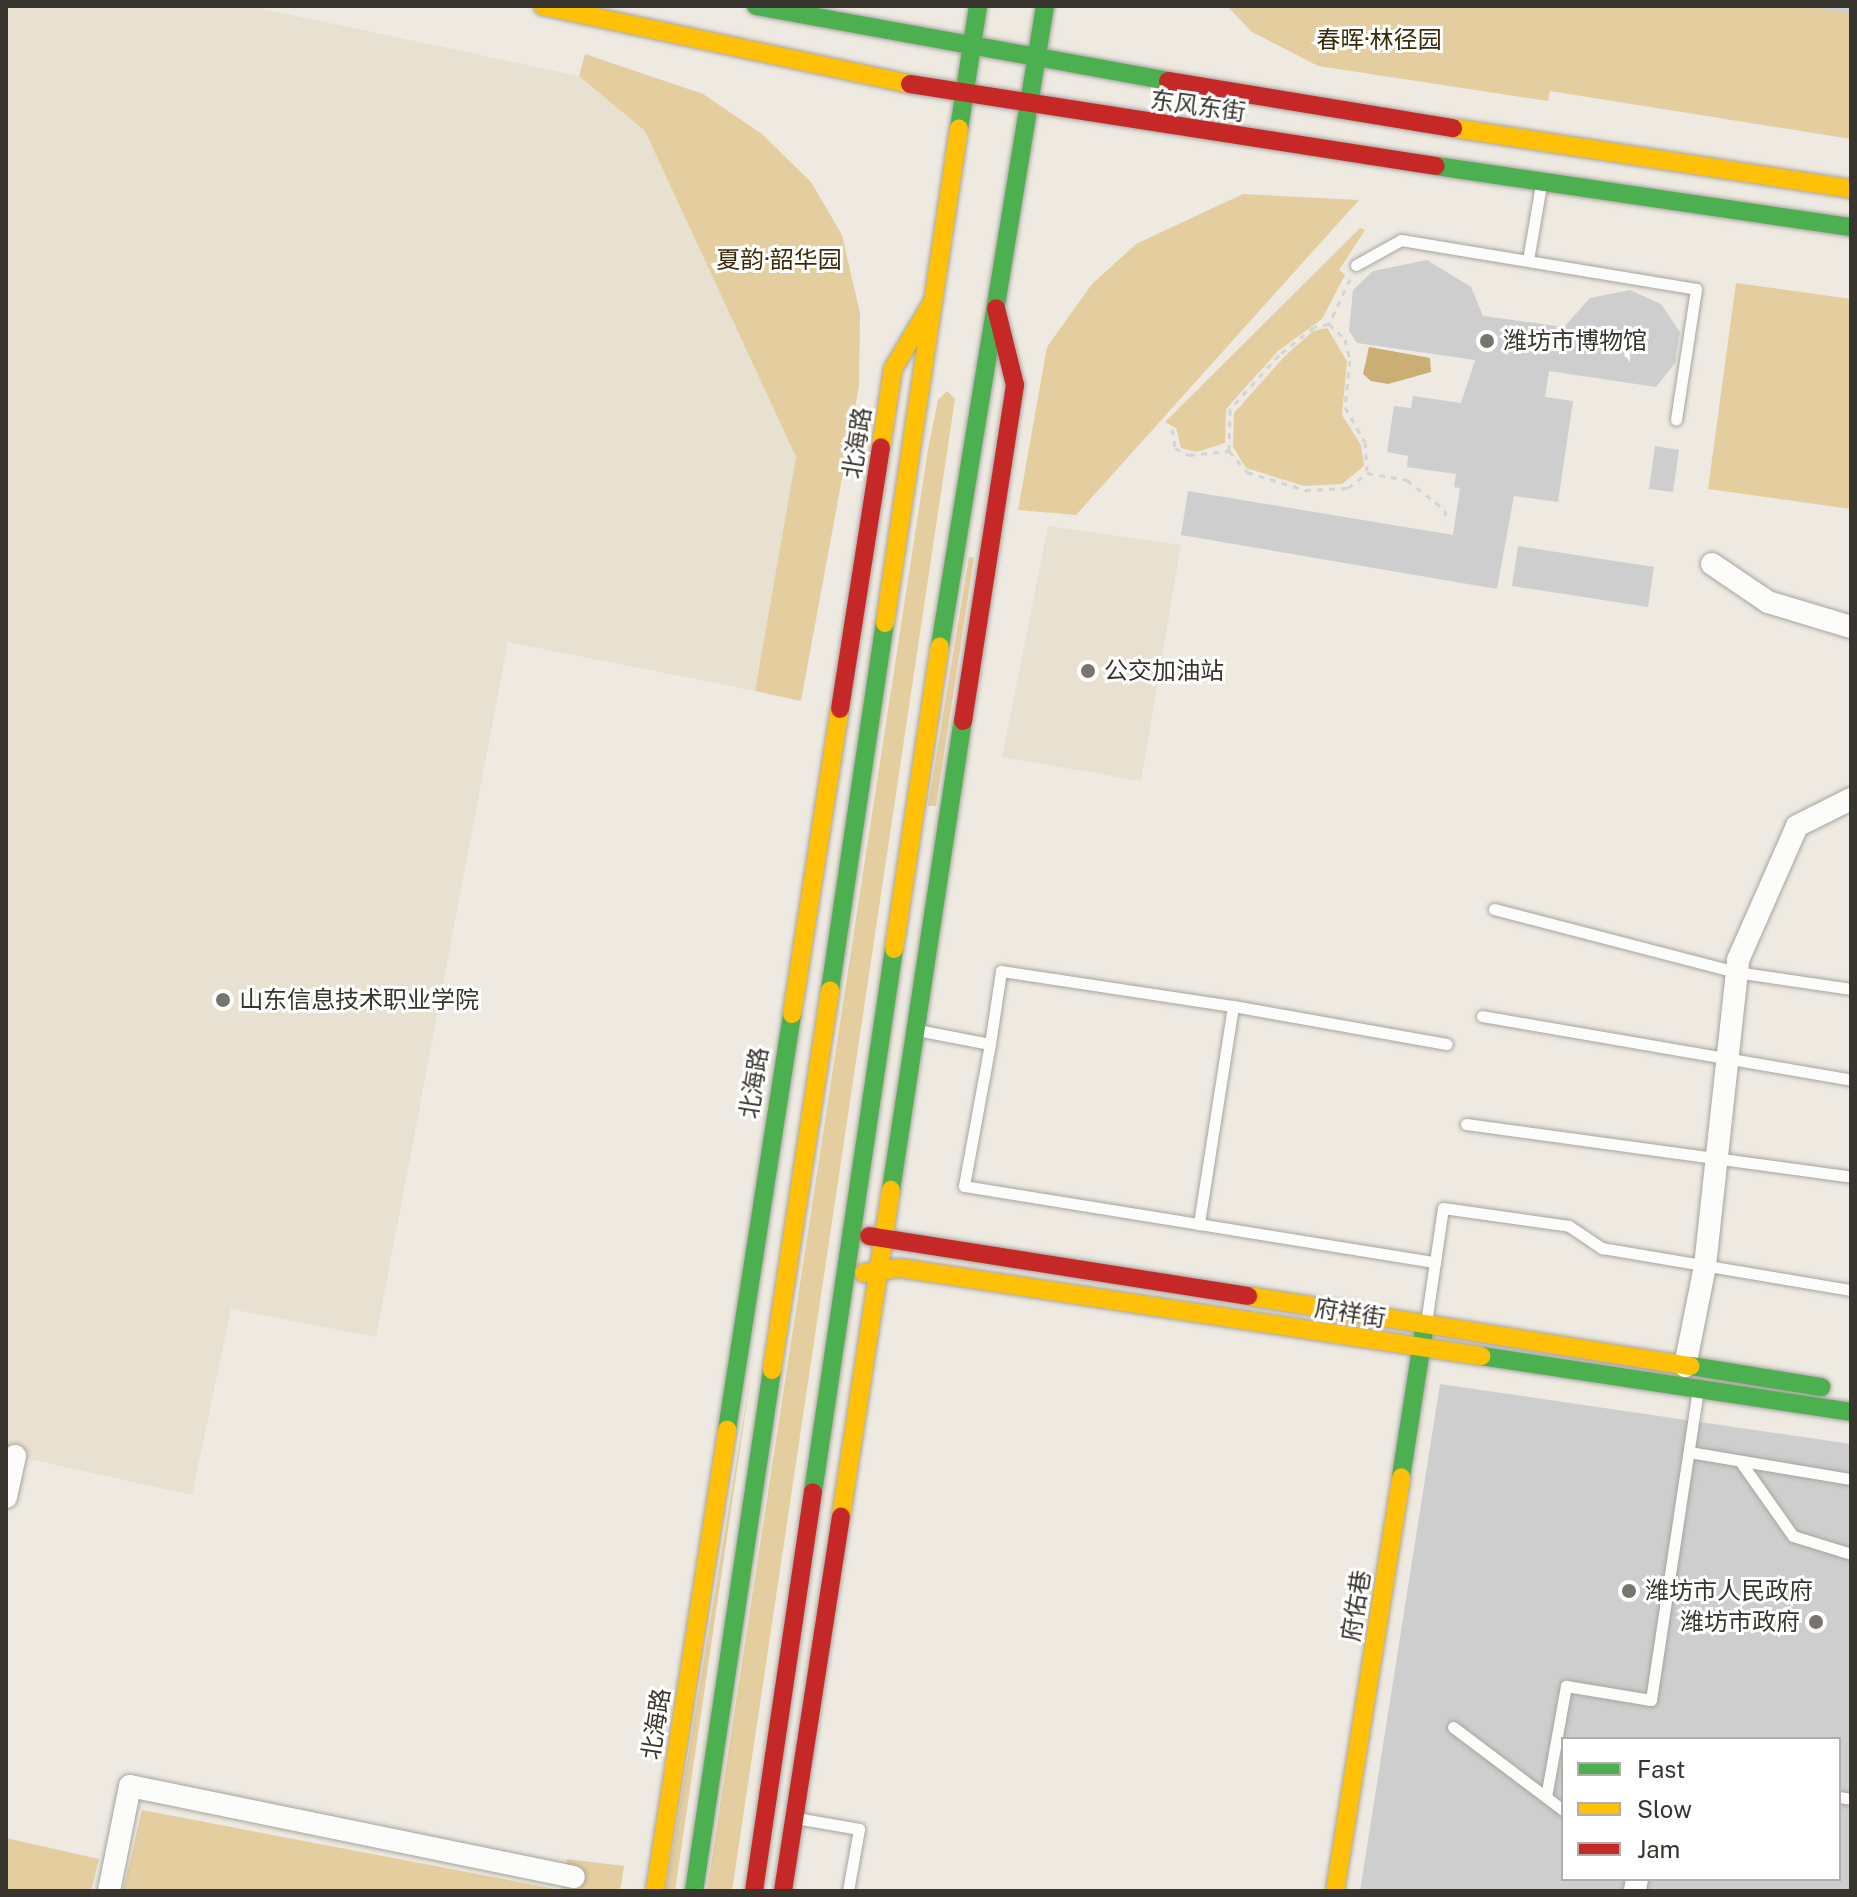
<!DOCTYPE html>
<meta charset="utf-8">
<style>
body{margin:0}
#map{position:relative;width:1857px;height:1897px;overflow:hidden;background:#eeeae2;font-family:"Public Sans","Noto Sans SC",sans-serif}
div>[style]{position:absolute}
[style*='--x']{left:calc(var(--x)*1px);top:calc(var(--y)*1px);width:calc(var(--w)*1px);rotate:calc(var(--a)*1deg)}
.built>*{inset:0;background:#e8e0d1}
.green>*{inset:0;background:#e4cd9f}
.water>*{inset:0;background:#caae73}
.building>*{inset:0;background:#cdcecd}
.path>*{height:3px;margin-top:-1.5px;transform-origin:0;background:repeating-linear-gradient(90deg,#d5d4d2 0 6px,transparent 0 12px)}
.roads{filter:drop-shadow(0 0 2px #a7a49d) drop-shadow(0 0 2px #a7a49d)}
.lane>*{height:11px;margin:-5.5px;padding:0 5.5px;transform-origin:5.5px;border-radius:5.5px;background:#fcfcfb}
.street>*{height:22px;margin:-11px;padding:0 11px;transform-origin:11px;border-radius:11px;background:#fcfcfb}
.fast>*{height:18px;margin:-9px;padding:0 9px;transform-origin:9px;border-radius:9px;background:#4caf50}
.slow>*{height:18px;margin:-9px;padding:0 9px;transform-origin:9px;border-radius:9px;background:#ffc107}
.jam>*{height:18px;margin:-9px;padding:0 9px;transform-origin:9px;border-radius:9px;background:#c62828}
.dots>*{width:22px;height:22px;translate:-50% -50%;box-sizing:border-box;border:4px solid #fff;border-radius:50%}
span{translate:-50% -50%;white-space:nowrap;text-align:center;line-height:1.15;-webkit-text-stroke:6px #fff;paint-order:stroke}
.park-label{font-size:24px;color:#3b2b07}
.street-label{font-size:24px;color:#38352f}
.poi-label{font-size:24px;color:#38352f}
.left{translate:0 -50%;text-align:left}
.right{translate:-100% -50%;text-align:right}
.frame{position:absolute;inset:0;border:8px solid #38352f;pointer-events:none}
.legend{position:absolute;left:1561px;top:1737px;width:280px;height:144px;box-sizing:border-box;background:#fff;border:2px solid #afaeac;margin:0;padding:10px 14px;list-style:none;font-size:24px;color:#38352f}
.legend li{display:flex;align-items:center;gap:16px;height:40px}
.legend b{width:40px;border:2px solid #afaeac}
</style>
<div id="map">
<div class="built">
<div style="clip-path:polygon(6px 6px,249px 6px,579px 76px,645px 131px,796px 457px,755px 691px,508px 642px,376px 1337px,231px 1309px,192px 1495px,6px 1454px)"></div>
<div style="clip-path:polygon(1048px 526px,1181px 545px,1141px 781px,1002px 757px)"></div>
</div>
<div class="green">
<div style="clip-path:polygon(1227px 6px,1851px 6px,1851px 139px,1550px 91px,1548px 101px,1318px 66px,1252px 32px)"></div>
<div style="clip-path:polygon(585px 54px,703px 94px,762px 134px,811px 182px,842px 235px,860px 313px,859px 386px,801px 701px,755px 691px,796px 457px,645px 131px,579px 76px)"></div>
<div style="clip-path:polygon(1243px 194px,1359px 200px,1076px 515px,1018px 510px,1047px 347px,1092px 284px,1136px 244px)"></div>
<div style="clip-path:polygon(1360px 228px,1365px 230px,1339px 270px,1345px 275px,1322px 319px,1278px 351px,1226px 409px,1225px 443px,1196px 452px,1181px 448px,1176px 428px,1165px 422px)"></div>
<div style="clip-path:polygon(1736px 283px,1851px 299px,1851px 509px,1708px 489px)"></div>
<div style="clip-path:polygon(1327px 328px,1347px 361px,1342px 415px,1361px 445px,1364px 466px,1342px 484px,1304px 486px,1246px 468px,1233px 447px,1234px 413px,1285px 356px,1313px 331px)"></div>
<div style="clip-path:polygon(947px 391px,955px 399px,732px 1891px,707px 1891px,928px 449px,938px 400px)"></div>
<div style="clip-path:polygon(969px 557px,974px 558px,936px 806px,928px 806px)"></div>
<div style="clip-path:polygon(752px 1367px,675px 1891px,666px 1891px)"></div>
<div style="clip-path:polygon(142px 1810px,561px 1890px,567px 1859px,624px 1866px,620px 1891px,123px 1891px)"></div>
<div style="clip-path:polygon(6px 1838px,99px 1859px,91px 1891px,6px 1891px)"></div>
</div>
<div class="water">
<div style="clip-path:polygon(1369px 347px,1430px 358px,1431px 372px,1388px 384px,1371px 381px,1363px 374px)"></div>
</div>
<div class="building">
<div style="clip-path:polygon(1817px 6px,1851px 6px,1851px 14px,1817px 8px)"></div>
<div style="clip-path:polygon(1427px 260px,1471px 287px,1483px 316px,1564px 327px,1590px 298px,1630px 290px,1661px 304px,1680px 332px,1675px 363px,1656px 387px,1549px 371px,1545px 397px,1573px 401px,1558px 502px,1514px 496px,1497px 589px,1181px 535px,1188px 491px,1453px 535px,1460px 488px,1454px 487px,1456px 474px,1407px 467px,1408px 456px,1387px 452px,1394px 406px,1411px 408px,1413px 396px,1461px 403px,1475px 360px,1357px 343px,1349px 331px,1353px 290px,1373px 271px)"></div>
<div style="clip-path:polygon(1655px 446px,1679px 450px,1673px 492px,1649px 489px)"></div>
<div style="clip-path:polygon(1518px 546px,1654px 567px,1648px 607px,1512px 586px)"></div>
<div style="clip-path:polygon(evenodd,1440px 1384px,1851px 1444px,1851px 1891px,1360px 1891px,1440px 1384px,1563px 1739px,1839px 1739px,1839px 1879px,1563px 1879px,1563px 1739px)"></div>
</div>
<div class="path">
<div style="--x:1350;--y:279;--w:50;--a:115"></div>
<div style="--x:1329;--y:324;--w:15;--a:169"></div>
<div style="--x:1314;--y:327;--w:45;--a:141.3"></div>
<div style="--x:1279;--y:355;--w:73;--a:132.2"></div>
<div style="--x:1230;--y:409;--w:42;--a:91.4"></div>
<div style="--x:1229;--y:451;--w:28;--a:49"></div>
<div style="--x:1247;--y:472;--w:61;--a:17.2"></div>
<div style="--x:1305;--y:490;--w:43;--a:-2.7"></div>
<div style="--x:1348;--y:488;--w:24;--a:-38"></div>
<div style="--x:1367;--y:473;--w:41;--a:9.9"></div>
<div style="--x:1407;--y:480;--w:48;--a:38.3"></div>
<div style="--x:1445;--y:510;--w:12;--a:85"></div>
<div style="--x:1329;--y:324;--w:22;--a:43"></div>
<div style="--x:1345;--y:339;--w:22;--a:77"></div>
<div style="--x:1350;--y:360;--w:47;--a:96.1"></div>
<div style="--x:1345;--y:407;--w:40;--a:60.3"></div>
<div style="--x:1365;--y:442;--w:29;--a:86"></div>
<div style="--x:1172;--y:429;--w:19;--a:81"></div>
<div style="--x:1175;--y:448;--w:16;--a:27"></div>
<div style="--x:1189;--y:455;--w:40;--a:-5.7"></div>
</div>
<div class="roads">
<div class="lane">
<div style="--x:1528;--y:260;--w:76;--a:-80.2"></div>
<div style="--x:1356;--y:265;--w:51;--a:-29.1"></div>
<div style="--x:1401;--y:240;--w:299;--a:9.4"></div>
<div style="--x:1696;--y:289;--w:132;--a:98.7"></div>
<div style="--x:1494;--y:909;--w:250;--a:14.6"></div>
<div style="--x:1736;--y:972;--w:116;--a:8.4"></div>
<div style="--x:1233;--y:1006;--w:217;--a:10.1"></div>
<div style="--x:1482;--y:1016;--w:375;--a:9.8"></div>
<div style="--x:917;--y:1030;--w:74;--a:10.9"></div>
<div style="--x:990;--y:1044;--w:144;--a:100.4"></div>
<div style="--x:964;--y:1186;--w:477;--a:9.2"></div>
<div style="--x:990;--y:1044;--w:74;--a:-81.4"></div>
<div style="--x:1001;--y:971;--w:235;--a:8.6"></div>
<div style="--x:1233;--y:1006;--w:221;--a:98.9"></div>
<div style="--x:1466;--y:1124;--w:389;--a:7.8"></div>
<div style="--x:1426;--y:1323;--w:116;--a:-81.6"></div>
<div style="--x:1443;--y:1208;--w:127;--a:8.1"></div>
<div style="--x:1569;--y:1226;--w:40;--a:34"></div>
<div style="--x:1602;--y:1248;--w:253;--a:9.6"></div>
<div style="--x:1689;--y:1452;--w:164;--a:9.5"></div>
<div style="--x:1740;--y:1461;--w:92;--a:54.8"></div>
<div style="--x:1793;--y:1536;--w:61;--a:17.2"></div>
<div style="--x:1453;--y:1727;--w:138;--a:37"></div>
<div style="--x:1546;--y:1797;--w:113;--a:-79.8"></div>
<div style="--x:1566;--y:1686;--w:86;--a:9.4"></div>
<div style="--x:1651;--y:1700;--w:314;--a:-81.4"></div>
<div style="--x:1839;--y:1797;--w:12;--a:9"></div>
<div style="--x:796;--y:1818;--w:64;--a:9.9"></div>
<div style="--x:859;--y:1829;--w:63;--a:100.1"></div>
</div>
<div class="street">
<div style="--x:1712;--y:564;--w:68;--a:34.2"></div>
<div style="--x:1768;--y:602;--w:87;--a:16.8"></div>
<div style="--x:1685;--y:1366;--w:102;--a:-78.7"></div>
<div style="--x:1705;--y:1266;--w:308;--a:-83.8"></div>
<div style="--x:1738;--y:960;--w:146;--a:-66.2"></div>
<div style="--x:1797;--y:826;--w:60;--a:-26.6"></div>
<div style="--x:6;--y:1497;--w:42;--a:-77.6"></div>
<div style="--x:109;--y:1891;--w:107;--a:-78.7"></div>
<div style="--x:130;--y:1786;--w:453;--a:11.6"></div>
<div style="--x:1635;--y:1891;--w:12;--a:-81"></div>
</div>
<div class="fast">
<div style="--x:756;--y:6;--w:419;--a:10.3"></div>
<div style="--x:959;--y:129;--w:124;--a:-81.2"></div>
<div style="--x:1436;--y:166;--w:419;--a:8.4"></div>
<div style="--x:940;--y:646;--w:649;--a:-80.68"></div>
<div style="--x:830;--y:990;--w:371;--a:-81.5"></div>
<div style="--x:891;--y:1190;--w:474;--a:-81.3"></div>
<div style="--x:1481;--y:1356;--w:374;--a:8.6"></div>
<div style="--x:1691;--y:1366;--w:132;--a:9.2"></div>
<div style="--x:727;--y:1430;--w:421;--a:-81.1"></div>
<div style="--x:1401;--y:1477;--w:149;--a:-81.1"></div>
<div style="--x:813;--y:1492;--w:549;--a:-81.52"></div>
<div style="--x:694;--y:1891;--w:527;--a:-81.49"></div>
</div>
<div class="slow">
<div style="--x:543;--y:6;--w:375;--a:12"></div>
<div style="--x:1453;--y:128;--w:403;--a:8.7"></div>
<div style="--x:881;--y:447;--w:79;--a:-81.3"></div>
<div style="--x:893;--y:369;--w:77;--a:-59.4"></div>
<div style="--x:885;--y:623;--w:500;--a:-81.5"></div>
<div style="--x:894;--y:949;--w:306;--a:-81.4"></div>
<div style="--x:792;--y:1014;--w:309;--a:-81.1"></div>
<div style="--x:864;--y:1273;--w:36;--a:-8"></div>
<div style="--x:900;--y:1268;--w:588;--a:8.61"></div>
<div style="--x:1248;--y:1296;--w:448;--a:9"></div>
<div style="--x:772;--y:1370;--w:384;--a:-81.3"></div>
<div style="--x:841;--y:1516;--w:330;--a:-81.3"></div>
<div style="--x:655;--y:1891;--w:467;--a:-81.1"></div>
<div style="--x:1335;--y:1891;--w:419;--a:-80.9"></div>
</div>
<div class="jam">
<div style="--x:1168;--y:81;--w:289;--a:9.4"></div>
<div style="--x:910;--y:84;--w:532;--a:8.86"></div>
<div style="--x:840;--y:709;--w:265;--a:-81.1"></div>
<div style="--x:963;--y:721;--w:340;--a:-81.2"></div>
<div style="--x:1015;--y:385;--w:79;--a:-103.9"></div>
<div style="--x:869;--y:1236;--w:384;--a:9"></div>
<div style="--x:754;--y:1891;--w:403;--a:-81.6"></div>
<div style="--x:783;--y:1891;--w:379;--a:-81.2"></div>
</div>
</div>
<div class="dots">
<div style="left:1487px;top:341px;background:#78746e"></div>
<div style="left:1088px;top:671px;background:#78746e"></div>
<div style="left:223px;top:1000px;background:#78746e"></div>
<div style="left:1629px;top:1591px;background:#78746e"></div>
<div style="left:1816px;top:1622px;background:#78746e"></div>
</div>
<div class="park-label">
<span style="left:1379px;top:40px">春晖·林径园</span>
<span style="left:779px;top:260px">夏韵·韶华园</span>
</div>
<div class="street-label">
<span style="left:1198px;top:106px;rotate:8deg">东风东街</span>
<span style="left:857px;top:443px;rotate:-81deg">北海路</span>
<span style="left:754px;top:1083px;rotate:-81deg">北海路</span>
<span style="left:1350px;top:1313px;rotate:9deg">府祥街</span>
<span style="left:1356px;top:1606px;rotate:-81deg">府佑巷</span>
<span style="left:656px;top:1724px;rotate:-81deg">北海路</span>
</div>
<div class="poi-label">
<span class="left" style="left:1503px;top:341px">潍坊市博物馆</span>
<span class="left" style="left:1104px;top:671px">公交加油站</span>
<span class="left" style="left:239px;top:1000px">山东信息技术职业学院</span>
<span class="left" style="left:1645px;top:1591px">潍坊市人民政府</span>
<span class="right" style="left:1800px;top:1622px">潍坊市政府</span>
</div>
<div class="frame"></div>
<ul class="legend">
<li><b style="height:10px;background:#4caf50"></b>Fast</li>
<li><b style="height:10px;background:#ffc107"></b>Slow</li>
<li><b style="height:10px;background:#c62828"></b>Jam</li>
</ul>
</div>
